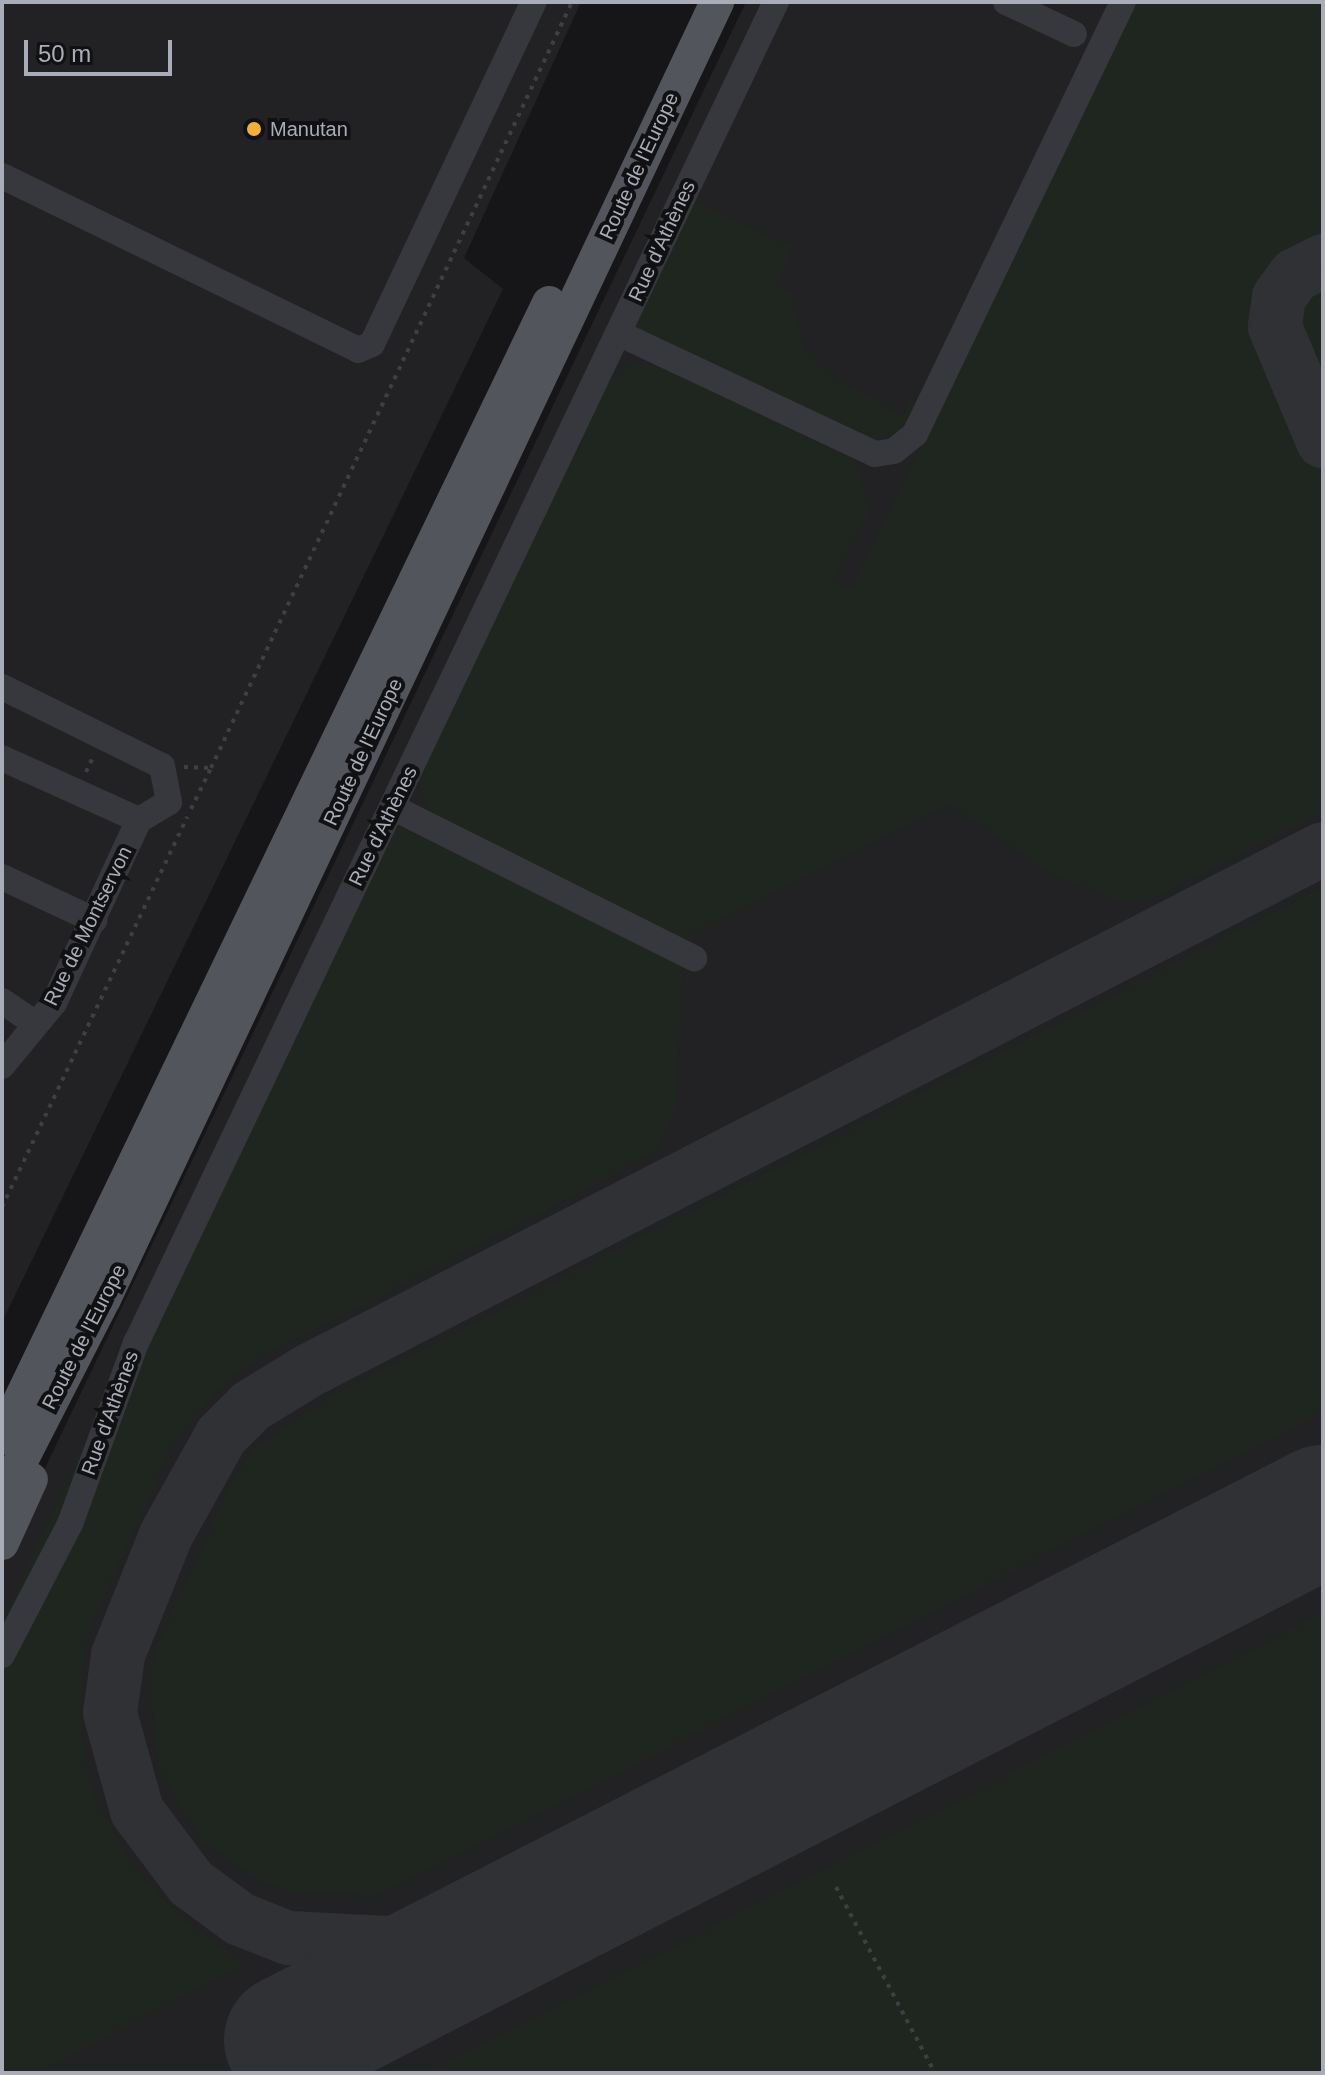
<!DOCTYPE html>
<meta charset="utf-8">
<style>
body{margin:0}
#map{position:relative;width:1325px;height:2075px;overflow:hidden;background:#161618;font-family:Helvetica,sans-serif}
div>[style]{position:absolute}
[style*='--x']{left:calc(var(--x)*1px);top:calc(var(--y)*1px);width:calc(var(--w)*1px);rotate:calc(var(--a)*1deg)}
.built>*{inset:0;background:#222225}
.green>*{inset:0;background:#1e261f}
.taxiway>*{height:54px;margin:-27px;padding:0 27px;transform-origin:27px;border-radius:27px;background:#303135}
.runway>*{height:132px;margin:-66px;padding:0 66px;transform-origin:66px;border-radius:66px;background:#303135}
.path>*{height:4px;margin-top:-2px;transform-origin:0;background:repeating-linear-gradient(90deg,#3d3f44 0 4px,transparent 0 10px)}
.minor>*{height:26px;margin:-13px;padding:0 13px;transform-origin:13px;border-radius:13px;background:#37383d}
.major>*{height:34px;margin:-17px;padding:0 17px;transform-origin:17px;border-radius:17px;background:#53555c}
.dots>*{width:22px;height:22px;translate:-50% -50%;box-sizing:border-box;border:4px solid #111113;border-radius:50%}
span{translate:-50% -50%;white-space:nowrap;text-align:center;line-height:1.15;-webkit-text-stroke:8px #111113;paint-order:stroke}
.poi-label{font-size:20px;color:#a8adb8}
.left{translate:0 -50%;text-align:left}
.street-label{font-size:20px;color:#a8adb8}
.frame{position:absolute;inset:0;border:4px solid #a8adb8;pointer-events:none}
.scale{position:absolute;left:24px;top:40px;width:148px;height:36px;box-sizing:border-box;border:4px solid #a8adb8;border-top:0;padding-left:10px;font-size:24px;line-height:28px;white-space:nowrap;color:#a8adb8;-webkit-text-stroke:6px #111113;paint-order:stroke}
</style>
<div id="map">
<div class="built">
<div style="clip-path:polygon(2px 2px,581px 2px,464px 258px,503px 289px,2px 1322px)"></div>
<div style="clip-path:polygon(746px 2px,1323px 2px,1323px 2073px,2px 2073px,2px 1558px)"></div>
</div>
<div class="green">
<div style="clip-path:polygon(1135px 2px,1323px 2px,1323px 812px,1151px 899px,1119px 901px,1051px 874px,948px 804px,678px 942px,428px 811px,416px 772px,523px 546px,579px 449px,597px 392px,629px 364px,660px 365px,854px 460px,870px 510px,833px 582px,852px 589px)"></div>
<div style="clip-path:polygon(692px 201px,793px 247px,776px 285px,791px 294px,804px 349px,828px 373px,903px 416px,910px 400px,920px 404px,904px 432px,871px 440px,633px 328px)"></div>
<div style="clip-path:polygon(373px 821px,419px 831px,683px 965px,675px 1110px,655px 1153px,271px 1352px,237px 1372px,196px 1414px,169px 1453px,93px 1620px,82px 1663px,83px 1746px,93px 1794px,134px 1868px,187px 1923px,246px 1964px,35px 2073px,2px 2073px,2px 1622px)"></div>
<div style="clip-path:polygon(1323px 887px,1323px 1412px,378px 1896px,294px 1892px,255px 1879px,202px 1842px,159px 1769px,150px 1682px,155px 1650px,235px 1475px,255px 1448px,324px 1400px)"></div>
<div style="clip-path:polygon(1323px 1613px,1323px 2073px,427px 2073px)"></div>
</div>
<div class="taxiway">
<div style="--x:1323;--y:261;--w:31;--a:153"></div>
<div style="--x:1295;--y:275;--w:27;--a:126"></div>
<div style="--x:1279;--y:297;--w:30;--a:98"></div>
<div style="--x:1275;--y:327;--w:124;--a:67.2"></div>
<div style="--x:506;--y:1929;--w:60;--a:163.7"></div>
<div style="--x:448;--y:1946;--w:160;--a:-177.1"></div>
<div style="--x:288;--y:1938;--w:52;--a:-158.4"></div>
<div style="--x:240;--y:1919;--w:61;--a:-143.7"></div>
<div style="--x:191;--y:1883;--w:90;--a:-126.9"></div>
<div style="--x:137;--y:1811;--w:102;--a:-105.4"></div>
<div style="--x:110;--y:1713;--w:59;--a:-82.1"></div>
<div style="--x:118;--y:1655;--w:129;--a:-68.2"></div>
<div style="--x:166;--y:1535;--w:113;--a:-60.9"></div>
<div style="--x:221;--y:1436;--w:42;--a:-45"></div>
<div style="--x:251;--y:1406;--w:67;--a:-31.6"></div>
<div style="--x:308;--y:1371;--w:1141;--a:-27.22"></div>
</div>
<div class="runway">
<div style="--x:290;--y:2040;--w:1161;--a:-27.12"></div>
</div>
<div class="path">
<div style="--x:184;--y:767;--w:27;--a:2"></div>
<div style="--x:211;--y:768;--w:847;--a:-64.77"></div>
<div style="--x:86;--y:772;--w:19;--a:-65"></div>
<div style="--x:191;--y:809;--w:46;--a:-64"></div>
<div style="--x:2;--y:1207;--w:432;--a:-64.6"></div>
<div style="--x:836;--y:1887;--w:211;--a:62"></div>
</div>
<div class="minor">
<div style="--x:1006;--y:2;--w:75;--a:25.2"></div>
<div style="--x:2;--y:176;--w:396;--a:26"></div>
<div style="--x:358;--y:350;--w:15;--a:-23"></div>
<div style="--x:372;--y:344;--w:378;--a:-64.7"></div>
<div style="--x:618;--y:333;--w:284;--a:25.2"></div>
<div style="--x:875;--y:454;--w:19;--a:-9"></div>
<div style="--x:894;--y:451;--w:27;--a:-39"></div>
<div style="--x:915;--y:434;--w:479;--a:-64.3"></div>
<div style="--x:2;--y:687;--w:178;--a:26.3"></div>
<div style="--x:162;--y:766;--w:37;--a:79"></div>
<div style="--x:169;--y:802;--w:35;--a:149"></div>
<div style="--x:139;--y:820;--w:150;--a:-155.7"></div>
<div style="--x:392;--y:807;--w:338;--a:26.6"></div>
<div style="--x:2;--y:877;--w:102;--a:25.1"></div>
<div style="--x:2;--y:1001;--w:41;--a:34.1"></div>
<div style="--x:2;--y:1066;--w:82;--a:-50.5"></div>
<div style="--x:54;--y:1003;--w:202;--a:-65.1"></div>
<div style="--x:2;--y:1655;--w:148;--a:-62.6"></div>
<div style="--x:70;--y:1524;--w:193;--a:-70"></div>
<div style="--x:136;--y:1343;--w:1486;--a:-64.49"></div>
</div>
<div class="major">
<div style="--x:2;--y:1438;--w:1260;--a:-64.27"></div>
<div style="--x:2;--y:1498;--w:224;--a:-62.9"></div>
<div style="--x:104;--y:1299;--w:1435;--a:-64.7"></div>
<div style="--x:2;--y:1543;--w:70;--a:-65.6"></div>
</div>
<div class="dots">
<div style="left:254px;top:129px;background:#f2b134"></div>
</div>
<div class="poi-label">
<span class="left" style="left:270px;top:129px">Manutan</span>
</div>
<div class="street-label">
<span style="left:639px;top:166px;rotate:-65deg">Route de l'Europe</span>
<span style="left:662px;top:241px;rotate:-65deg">Rue d'Athènes</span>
<span style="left:363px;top:752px;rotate:-65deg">Route de l'Europe</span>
<span style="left:383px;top:826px;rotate:-64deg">Rue d'Athènes</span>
<span style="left:88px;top:926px;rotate:-64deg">Rue de Montservon</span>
<span style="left:84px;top:1337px;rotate:-63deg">Route de l'Europe</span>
<span style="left:110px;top:1413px;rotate:-70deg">Rue d'Athènes</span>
</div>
<div class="frame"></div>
<div class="scale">50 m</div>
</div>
